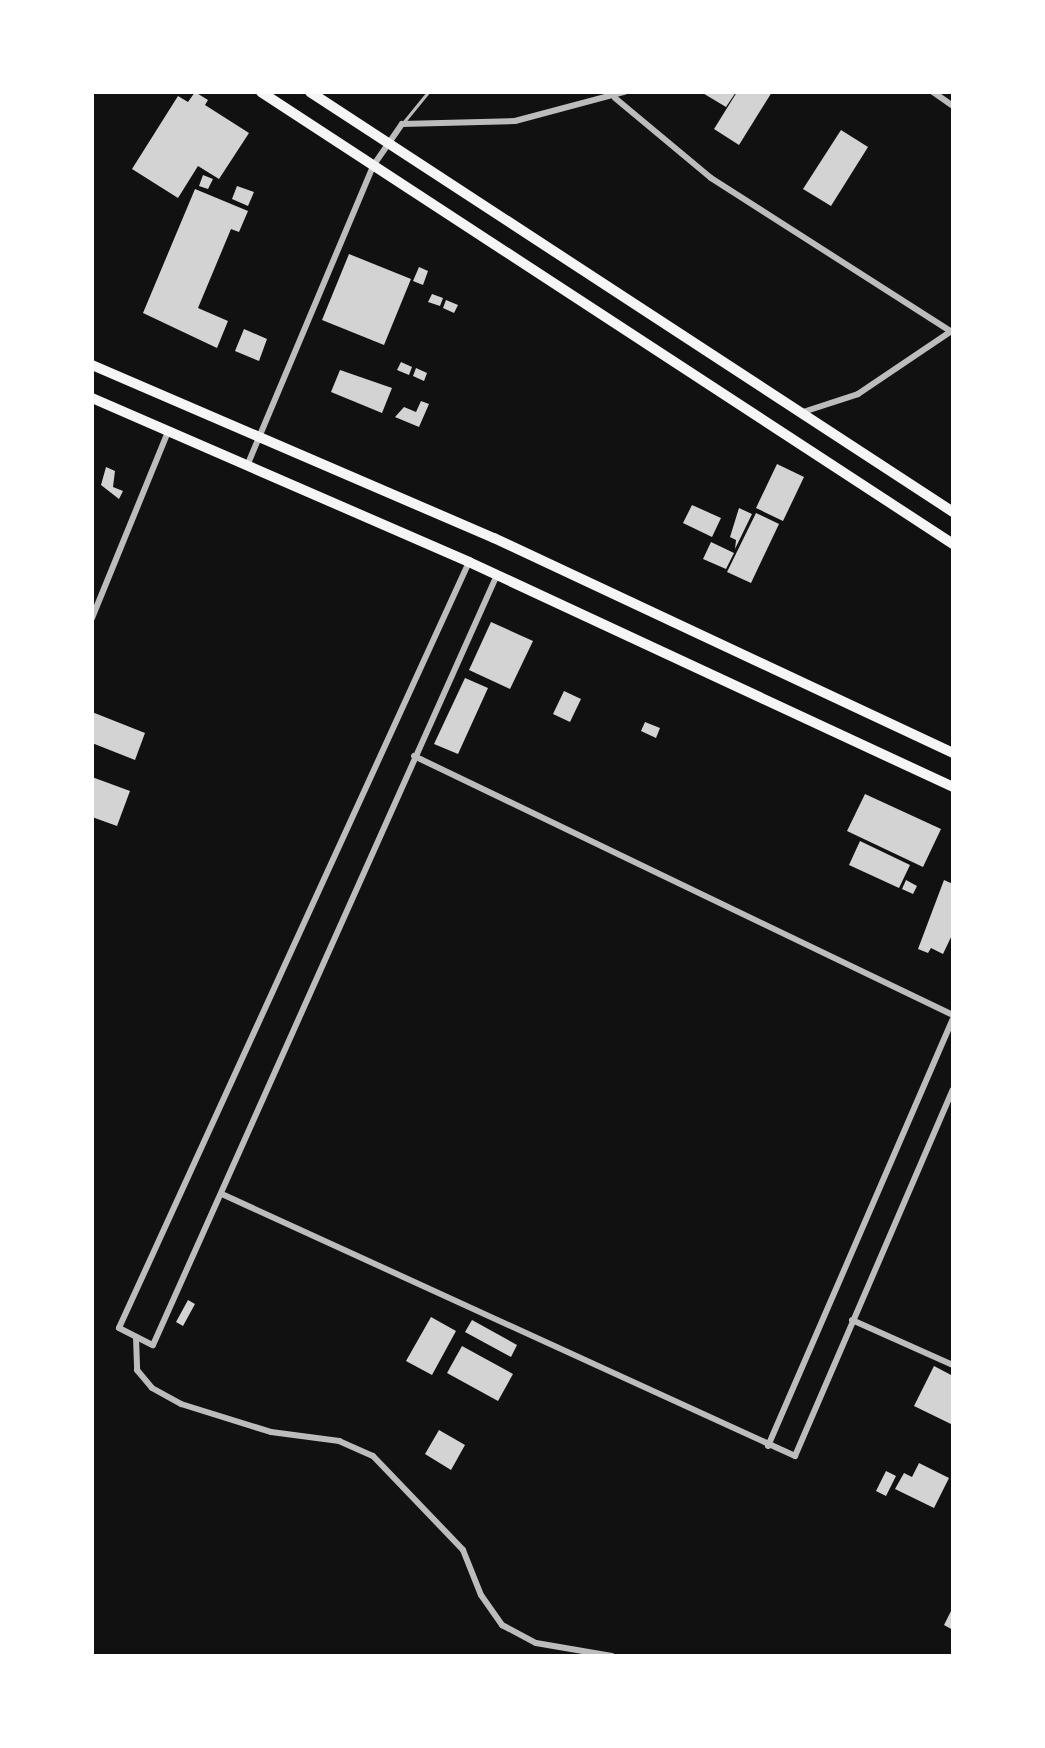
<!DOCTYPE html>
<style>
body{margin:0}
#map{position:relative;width:1045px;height:1748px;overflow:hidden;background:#111;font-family:"DM Sans",sans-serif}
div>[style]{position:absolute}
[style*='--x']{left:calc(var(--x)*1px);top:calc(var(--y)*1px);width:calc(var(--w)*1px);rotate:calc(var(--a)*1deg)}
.building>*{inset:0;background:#d3d3d3}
.service>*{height:3px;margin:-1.5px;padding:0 1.5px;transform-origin:1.5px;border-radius:1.5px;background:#bcbcbc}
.minor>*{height:6px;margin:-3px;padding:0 3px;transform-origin:3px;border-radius:3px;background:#bcbcbc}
.primary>*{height:10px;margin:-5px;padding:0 5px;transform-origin:5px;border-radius:5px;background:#f5f5f5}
span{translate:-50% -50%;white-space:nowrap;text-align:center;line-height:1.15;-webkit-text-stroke:7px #fff;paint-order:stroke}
.frame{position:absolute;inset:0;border:94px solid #fff;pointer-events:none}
</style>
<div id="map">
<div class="building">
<div style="clip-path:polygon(195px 92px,208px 100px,205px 105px,249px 133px,219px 179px,198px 166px,178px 198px,132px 169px,178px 96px,188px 102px)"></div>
<div style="clip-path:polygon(701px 92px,736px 92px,726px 107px)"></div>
<div style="clip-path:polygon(737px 92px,772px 92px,739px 145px,714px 129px)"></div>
<div style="clip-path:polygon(841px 130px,868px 147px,831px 206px,803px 189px)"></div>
<div style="clip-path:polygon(203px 175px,213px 179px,208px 189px,199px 186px)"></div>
<div style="clip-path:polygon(237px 186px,254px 192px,248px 206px,232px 199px)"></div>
<div style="clip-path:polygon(195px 189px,248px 211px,239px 232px,231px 229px,198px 308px,228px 321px,217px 348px,143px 313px)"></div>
<div style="clip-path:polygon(349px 254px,411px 279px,384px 345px,322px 320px)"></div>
<div style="clip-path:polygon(419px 267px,428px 271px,423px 285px,413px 281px)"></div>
<div style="clip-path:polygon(432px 294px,443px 298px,440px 306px,428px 302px)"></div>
<div style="clip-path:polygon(446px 300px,458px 305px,454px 313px,443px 308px)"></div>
<div style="clip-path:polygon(244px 329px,267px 339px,259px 361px,235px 351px)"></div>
<div style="clip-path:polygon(401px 362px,412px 367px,409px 375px,397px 370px)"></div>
<div style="clip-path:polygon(416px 368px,427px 373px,424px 381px,413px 376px)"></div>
<div style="clip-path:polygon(340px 370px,392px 388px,382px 413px,331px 392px)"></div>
<div style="clip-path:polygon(421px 401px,429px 404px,419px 427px,395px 417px,404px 407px,416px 412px)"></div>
<div style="clip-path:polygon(777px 464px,804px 477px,783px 521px,756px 508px)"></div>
<div style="clip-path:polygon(106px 467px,115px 471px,113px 487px,123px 491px,119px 499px,101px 485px)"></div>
<div style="clip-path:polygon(692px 505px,721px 518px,712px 537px,683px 523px)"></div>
<div style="clip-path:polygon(739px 508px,752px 514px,735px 549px,736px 540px,730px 537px)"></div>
<div style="clip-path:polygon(756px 513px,779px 524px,751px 583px,727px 572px)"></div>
<div style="clip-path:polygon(711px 542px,734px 553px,726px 569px,703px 559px)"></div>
<div style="clip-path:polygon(491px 622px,533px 641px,510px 689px,469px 670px)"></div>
<div style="clip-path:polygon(465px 678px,488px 688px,458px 754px,434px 744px)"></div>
<div style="clip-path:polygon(564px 691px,581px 699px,570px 722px,553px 714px)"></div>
<div style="clip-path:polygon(92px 712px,145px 733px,135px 760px,92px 743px)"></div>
<div style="clip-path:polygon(645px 722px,660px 728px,656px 738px,641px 731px)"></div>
<div style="clip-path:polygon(92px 777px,130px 791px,117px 826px,92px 817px)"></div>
<div style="clip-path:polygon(865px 794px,941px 829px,923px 867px,847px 831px)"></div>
<div style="clip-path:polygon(860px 841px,910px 865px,899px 888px,849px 865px)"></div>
<div style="clip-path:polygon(906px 880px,917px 886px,913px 894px,902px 889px)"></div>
<div style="clip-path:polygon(944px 880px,953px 884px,953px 933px,943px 954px,931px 948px,928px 953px,918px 949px)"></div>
<div style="clip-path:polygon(188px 1300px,195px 1304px,183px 1326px,176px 1322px)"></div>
<div style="clip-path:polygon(431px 1317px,456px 1331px,432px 1375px,406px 1361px)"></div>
<div style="clip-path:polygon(472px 1320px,517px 1345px,511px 1357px,465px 1332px)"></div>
<div style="clip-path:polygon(462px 1346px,513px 1374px,498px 1401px,447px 1373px)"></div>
<div style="clip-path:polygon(934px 1366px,953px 1376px,953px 1425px,914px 1406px)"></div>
<div style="clip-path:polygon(439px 1430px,465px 1445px,451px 1470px,425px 1454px)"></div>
<div style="clip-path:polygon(919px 1463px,949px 1478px,934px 1508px,895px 1489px,904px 1473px,912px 1477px)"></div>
<div style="clip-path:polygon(886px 1471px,896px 1476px,886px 1496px,876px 1491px)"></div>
<div style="clip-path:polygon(953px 1607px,953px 1630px,944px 1625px)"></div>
</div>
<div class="service">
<div style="--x:402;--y:124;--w:41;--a:-50.9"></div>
</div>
<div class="minor">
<div style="--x:933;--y:92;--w:24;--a:35"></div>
<div style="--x:615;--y:98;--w:125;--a:39.8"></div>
<div style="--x:711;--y:178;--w:287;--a:32.6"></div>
<div style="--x:800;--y:413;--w:61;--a:-18.1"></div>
<div style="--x:858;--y:394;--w:111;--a:-34"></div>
<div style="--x:247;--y:466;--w:325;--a:-67.2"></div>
<div style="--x:373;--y:166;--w:51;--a:-55.4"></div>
<div style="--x:402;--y:124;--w:113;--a:-1.5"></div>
<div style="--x:515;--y:121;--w:113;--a:-14.9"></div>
<div style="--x:469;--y:562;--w:842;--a:114.56"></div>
<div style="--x:119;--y:1328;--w:38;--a:27"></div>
<div style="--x:153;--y:1345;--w:841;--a:-65.93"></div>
<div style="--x:92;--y:618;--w:201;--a:-67.8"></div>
<div style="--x:414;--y:756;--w:598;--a:25.67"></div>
<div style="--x:224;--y:1195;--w:628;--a:24.56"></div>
<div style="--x:795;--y:1456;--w:399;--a:-66.7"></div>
<div style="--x:852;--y:1320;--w:111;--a:24"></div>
<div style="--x:136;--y:1337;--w:33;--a:88"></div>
<div style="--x:137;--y:1370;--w:23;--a:50"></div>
<div style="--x:152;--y:1388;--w:33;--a:29"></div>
<div style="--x:181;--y:1404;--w:94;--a:17.3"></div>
<div style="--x:271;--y:1432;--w:69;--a:7.5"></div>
<div style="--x:339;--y:1441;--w:37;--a:24"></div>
<div style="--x:373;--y:1456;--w:130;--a:46.2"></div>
<div style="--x:463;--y:1550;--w:48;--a:68.2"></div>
<div style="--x:481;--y:1595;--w:37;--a:55"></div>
<div style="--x:502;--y:1625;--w:38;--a:28"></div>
<div style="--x:536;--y:1643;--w:77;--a:9.7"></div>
<div style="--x:768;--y:1446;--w:465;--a:-66.6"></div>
</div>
<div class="primary">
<div style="--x:261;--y:92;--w:827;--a:33.15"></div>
<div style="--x:310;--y:92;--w:768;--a:33.15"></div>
<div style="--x:92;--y:365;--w:438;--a:23.3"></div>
<div style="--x:494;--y:538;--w:507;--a:25.1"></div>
<div style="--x:92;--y:398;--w:411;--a:23.5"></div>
<div style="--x:469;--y:562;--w:534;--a:24.93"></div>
</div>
<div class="frame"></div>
</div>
